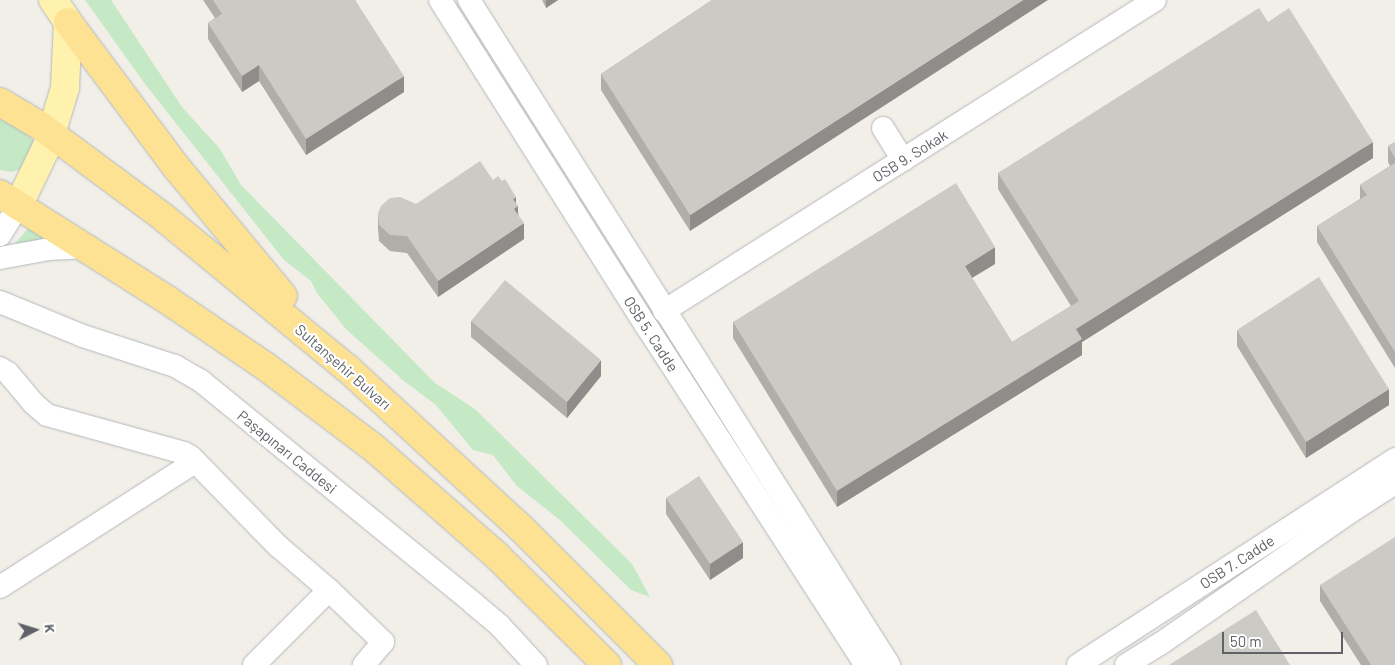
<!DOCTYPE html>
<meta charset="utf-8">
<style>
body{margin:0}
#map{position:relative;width:1395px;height:665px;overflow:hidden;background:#f1efe8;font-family:Barlow,sans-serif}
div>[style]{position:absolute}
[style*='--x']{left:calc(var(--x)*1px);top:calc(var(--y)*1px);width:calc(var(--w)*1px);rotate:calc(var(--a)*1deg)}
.green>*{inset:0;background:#c5e8c5}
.roads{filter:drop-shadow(0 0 1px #b5b8bc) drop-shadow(0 0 1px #b5b8bc)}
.minor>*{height:22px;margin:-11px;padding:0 11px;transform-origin:11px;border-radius:11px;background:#fff}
.major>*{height:28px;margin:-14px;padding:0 14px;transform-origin:14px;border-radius:14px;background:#fff2af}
.highway>*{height:28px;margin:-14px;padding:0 14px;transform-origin:14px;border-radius:14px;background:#fde293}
.wall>*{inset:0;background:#afaea9}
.shaded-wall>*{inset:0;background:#8f8d8a}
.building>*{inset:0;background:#cccac5}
span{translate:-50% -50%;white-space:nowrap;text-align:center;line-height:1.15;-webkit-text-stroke:4.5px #fff;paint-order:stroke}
.street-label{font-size:15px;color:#5f6368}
.north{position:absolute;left:10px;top:605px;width:50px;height:50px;-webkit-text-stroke:4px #fff;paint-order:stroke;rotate:85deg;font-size:14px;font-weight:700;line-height:20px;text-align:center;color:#5f6368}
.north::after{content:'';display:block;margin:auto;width:18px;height:22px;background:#5f6368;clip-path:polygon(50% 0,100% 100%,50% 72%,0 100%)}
.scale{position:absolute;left:1222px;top:632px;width:121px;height:22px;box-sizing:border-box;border:2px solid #5f6368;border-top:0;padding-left:6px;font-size:15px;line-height:18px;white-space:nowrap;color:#5f6368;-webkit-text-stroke:4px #fff;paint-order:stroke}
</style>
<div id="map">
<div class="green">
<div style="clip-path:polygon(85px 0,111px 0,182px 107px,220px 149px,241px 185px,435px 383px,475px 409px,632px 564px,650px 597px,631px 590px,560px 520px,517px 486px,493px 455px,473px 450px,436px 405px,404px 381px,346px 329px,317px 293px,311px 281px,284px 260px,145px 84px)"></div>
<div style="clip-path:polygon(0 115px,25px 131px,35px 143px,25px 168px,12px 172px,0 170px)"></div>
<div style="clip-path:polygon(30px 226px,57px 242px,13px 246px)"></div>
</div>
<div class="roads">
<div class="minor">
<div style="--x:440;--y:0;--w:387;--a:57.7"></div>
<div style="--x:647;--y:327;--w:403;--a:57.1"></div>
<div style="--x:469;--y:0;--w:787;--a:57.72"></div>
<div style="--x:883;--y:128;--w:38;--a:58"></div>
<div style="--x:0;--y:235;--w:34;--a:-58"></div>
<div style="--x:0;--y:258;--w:50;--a:-10.4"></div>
<div style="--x:49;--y:249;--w:33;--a:-3"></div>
<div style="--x:0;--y:302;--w:90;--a:22.3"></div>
<div style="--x:83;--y:336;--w:97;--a:18.1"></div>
<div style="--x:175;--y:366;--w:30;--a:30"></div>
<div style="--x:201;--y:381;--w:351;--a:39.2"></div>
<div style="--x:473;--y:603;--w:35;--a:40"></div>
<div style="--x:500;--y:626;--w:53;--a:47.3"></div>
<div style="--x:664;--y:311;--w:581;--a:-32.35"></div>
<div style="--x:0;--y:368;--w:9;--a:32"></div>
<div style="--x:8;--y:373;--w:39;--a:50"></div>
<div style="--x:33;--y:403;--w:18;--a:41"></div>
<div style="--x:47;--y:415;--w:142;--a:15.5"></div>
<div style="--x:184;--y:453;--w:8;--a:30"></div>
<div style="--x:191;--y:457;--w:124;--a:45.7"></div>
<div style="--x:278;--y:546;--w:67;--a:40.8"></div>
<div style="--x:329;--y:590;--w:75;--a:43.9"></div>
<div style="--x:383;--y:642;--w:30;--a:130"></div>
<div style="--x:0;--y:587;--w:232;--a:-32.7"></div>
<div style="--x:254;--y:665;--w:106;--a:-45"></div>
<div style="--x:1078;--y:665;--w:378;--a:-33"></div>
<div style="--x:1126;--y:665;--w:40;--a:-32"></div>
<div style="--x:1160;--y:644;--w:231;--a:-34.8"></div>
<div style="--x:1350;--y:512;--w:54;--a:-32.8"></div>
</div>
<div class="major">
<div style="--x:18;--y:206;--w:69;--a:-64.2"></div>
<div style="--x:48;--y:144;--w:59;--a:-73.1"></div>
<div style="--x:65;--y:88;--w:66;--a:-87.4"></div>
<div style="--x:68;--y:22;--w:27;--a:-124"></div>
</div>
<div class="highway">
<div style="--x:68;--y:22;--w:182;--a:53.3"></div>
<div style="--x:177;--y:168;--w:166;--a:50.4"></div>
<div style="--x:0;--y:102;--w:49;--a:30.8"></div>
<div style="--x:42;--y:127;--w:151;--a:36.6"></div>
<div style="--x:163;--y:217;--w:238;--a:39.4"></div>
<div style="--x:347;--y:368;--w:236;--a:42.6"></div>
<div style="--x:521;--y:528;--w:194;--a:45"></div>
<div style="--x:0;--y:194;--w:200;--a:32.3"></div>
<div style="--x:169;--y:301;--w:116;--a:34.1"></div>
<div style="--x:265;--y:366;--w:138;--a:37"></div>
<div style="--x:375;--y:449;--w:161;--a:41.2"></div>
<div style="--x:496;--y:555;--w:156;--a:44.7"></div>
</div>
</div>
<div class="wall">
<div style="clip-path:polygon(203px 0,355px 0,404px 92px,306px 155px,259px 81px,242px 92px,208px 39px,208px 23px,215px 18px)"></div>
<div style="clip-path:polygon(542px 0,558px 0,546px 8px)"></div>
<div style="clip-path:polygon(712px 0,690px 231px,601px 90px,601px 74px)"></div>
<div style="clip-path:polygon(1268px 22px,1373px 158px,1082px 342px,1082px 355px,837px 507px,733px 338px,733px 322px,995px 264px,972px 278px,1012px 342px,1071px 306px,998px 189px,998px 173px)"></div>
<div style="clip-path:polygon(1395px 142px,1395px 368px,1317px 242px,1317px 226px,1360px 199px,1360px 185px,1390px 166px,1388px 162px,1388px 146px)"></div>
<div style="clip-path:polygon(493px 180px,516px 203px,524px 239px,438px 297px,407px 253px,390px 251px,379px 241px,378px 229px,378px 213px,416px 204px)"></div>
<div style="clip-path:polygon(471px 321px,601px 376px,567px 418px,471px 337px)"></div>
<div style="clip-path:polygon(1237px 330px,1389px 405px,1306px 458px,1237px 346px)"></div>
<div style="clip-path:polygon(666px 498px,743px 558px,710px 580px,666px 514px)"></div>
<div style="clip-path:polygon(1320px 585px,1395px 665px,1361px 665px,1320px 601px)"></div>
</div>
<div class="shaded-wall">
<div style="clip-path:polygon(546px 0,558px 0,546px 8px)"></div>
<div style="clip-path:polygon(1023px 0,1048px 0,690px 231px,690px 215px)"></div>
<div style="clip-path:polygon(259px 65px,259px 81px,242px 92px,242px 76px)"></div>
<div style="clip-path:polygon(404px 76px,404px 92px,306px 155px,306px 139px)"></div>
<div style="clip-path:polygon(1373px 142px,1373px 158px,1082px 342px,1082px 355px,837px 507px,837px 491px,1076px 329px)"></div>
<div style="clip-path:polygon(516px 197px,516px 207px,518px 206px,518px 222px,514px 225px,513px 199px)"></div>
<div style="clip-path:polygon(524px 223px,524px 239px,438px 297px,438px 281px)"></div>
<div style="clip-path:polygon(995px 247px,995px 264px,965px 282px,965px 266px)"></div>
<div style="clip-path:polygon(601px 360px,601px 376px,567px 418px,567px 402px)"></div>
<div style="clip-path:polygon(1389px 389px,1389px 405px,1306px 458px,1306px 442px)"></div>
<div style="clip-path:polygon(743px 542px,743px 558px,710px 580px,710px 564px)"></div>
</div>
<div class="building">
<div style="clip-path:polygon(213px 0,355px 0,404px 76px,306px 139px,259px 65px,242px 76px,208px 23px,222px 14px)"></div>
<div style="clip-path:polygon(712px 0,1023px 0,690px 215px,601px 74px)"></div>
<div style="clip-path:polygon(1259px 8px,1268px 22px,1289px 8px,1373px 142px,1076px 329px,1082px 339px,837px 491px,733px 322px,956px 183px,995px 247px,965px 266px,1012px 342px,1079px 301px,998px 173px)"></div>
<div style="clip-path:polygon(1395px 142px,1395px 158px,1388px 146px)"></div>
<div style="clip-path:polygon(480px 161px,493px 180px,498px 176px,502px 181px,505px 179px,516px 197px,513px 199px,518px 206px,514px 209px,524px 223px,438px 281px,407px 236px,390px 235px,379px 225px,378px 213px,381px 206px,390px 198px,400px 197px,416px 204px)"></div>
<div style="clip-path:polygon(1395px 163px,1395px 352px,1317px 226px,1367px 195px,1360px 185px)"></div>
<div style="clip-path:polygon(1319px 277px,1389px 389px,1306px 442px,1237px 330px)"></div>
<div style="clip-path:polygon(505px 280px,601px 360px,567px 402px,471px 321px)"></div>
<div style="clip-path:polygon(699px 476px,743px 542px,710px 564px,666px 498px)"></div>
<div style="clip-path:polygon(1395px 537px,1395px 665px,1371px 665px,1320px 585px)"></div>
<div style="clip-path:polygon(1256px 610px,1290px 665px,1169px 665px)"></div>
</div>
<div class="street-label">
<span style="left:910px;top:156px;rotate:-32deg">OSB 9. Sokak</span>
<span style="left:651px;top:334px;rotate:57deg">OSB 5. Cadde</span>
<span style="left:343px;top:367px;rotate:41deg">Sultanşehir Bulvarı</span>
<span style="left:287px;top:452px;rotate:39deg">Paşapınarı Caddesi</span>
<span style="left:1237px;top:562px;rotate:-33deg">OSB 7. Cadde</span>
</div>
<div class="north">K</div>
<div class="scale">50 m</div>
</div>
